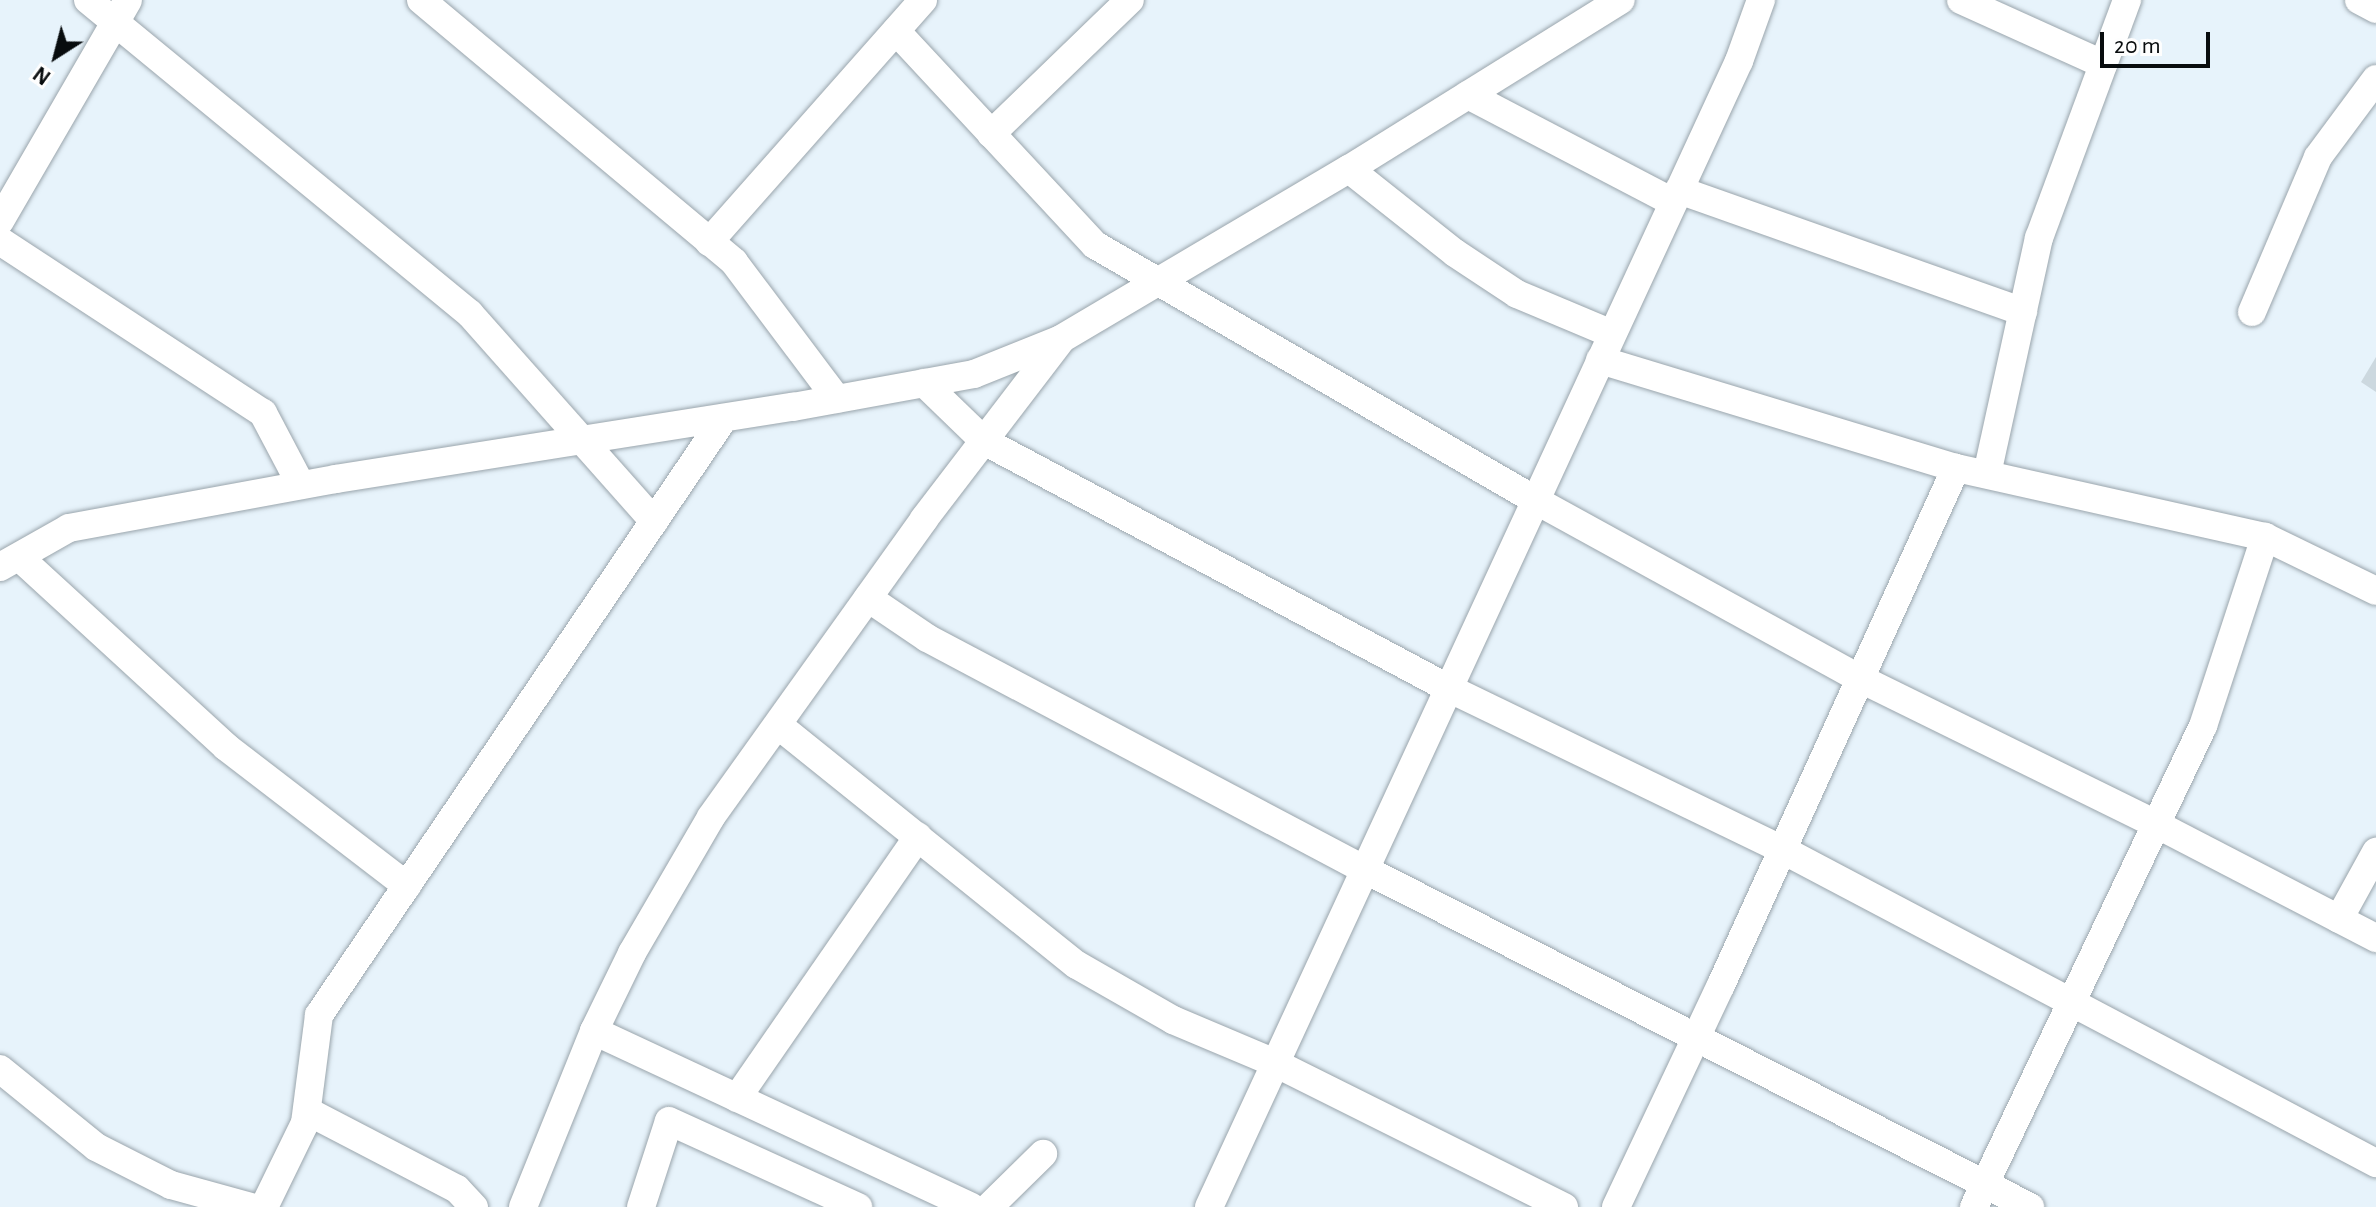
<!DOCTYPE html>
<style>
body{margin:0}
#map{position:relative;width:2376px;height:1207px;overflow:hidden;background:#e7f3fb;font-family:"Alegreya Sans",sans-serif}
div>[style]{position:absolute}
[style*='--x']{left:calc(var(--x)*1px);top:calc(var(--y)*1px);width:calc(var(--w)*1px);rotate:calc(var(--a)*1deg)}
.building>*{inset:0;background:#ccd8df}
.roads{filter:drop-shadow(0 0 2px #9aa5ac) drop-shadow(0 0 2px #9aa5ac)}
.street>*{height:28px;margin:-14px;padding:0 14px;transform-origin:14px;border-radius:14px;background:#fff}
span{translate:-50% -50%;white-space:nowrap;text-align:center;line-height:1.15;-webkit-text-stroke:6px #fefefe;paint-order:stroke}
.north{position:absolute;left:16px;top:16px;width:80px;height:80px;-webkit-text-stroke:6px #fefefe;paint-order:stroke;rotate:216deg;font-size:22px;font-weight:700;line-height:32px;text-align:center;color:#080c0e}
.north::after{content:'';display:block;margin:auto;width:28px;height:36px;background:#080c0e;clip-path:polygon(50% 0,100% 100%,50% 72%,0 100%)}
.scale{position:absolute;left:2100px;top:32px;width:110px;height:36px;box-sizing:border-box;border:4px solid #080c0e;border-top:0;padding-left:10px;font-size:24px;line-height:28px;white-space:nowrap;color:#080c0e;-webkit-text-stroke:6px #fefefe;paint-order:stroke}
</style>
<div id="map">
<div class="building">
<div style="clip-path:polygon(2376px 357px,2376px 392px,2361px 382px)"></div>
</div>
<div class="roads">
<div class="street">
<div style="--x:88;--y:0;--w:494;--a:39.4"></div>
<div style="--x:470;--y:314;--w:277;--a:48.4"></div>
<div style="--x:421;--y:0;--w:408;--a:39.9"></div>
<div style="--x:734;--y:262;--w:171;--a:53.1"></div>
<div style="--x:1961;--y:0;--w:156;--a:24.3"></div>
<div style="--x:2359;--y:0;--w:19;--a:28"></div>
<div style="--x:896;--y:31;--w:292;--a:47.1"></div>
<div style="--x:1095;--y:245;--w:509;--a:30.09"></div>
<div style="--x:1535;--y:500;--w:372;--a:28.8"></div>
<div style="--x:1861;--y:679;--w:329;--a:26.2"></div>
<div style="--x:2156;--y:824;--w:248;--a:27.4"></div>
<div style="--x:1468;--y:95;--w:231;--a:27.6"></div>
<div style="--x:991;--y:134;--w:193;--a:-44"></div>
<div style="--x:1349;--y:169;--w:135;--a:38.4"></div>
<div style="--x:1455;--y:253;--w:74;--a:33.5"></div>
<div style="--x:1517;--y:294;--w:103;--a:22.8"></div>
<div style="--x:1679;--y:190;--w:365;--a:19.5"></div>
<div style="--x:0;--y:221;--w:255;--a:-59.9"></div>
<div style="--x:0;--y:241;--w:314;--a:33.2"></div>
<div style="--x:263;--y:413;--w:81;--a:62.2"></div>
<div style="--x:709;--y:242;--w:323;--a:-48.5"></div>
<div style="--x:2252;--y:312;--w:168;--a:-66.9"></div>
<div style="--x:2318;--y:157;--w:97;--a:-53.4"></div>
<div style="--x:1600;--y:360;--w:372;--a:16.9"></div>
<div style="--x:1956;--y:468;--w:317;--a:12.6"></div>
<div style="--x:2265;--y:537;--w:123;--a:25.9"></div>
<div style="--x:924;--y:383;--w:83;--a:44"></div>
<div style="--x:984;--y:441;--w:526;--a:28.03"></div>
<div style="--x:1448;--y:688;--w:372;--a:25.8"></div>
<div style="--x:1783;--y:850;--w:671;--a:27.83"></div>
<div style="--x:1987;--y:474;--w:242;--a:-77.6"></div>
<div style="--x:2039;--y:238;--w:254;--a:-69.7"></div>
<div style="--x:19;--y:557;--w:281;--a:42.5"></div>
<div style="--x:226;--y:747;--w:228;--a:37.5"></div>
<div style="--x:0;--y:567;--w:79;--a:-29.5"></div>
<div style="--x:69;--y:528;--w:271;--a:-10.4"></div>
<div style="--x:336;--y:479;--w:463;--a:-9"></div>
<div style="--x:793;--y:407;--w:184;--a:-10.3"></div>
<div style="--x:974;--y:374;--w:94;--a:-21.9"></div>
<div style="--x:1061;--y:339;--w:334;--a:-30.6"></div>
<div style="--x:1349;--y:169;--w:320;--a:-31.9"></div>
<div style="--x:868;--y:598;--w:71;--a:34.1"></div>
<div style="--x:927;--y:638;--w:494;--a:27.9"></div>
<div style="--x:1364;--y:869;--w:747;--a:26.91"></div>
<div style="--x:778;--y:725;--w:383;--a:38.8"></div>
<div style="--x:1077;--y:965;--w:111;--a:29.8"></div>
<div style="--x:1173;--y:1020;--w:111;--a:22.9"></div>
<div style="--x:1275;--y:1063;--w:323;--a:26.5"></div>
<div style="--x:2339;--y:919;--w:77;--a:-61.1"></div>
<div style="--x:594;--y:1031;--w:416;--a:25"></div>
<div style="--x:0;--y:1069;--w:124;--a:39.1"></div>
<div style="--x:96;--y:1147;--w:84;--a:26.9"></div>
<div style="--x:171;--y:1185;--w:83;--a:15.4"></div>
<div style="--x:737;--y:1098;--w:318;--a:-55.3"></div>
<div style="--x:307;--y:1111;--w:169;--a:27.5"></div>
<div style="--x:457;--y:1189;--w:25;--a:47"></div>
<div style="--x:264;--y:1207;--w:93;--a:-64"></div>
<div style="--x:305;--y:1123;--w:109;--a:-82.6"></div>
<div style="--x:319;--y:1015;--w:721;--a:-55.85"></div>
<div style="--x:523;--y:1207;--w:190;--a:-68"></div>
<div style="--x:594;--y:1031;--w:87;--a:-64"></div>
<div style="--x:632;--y:953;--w:157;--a:-59.8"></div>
<div style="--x:711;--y:817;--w:366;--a:-54.4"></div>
<div style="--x:924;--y:519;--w:225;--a:-52.6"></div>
<div style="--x:641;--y:1207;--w:90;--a:-72"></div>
<div style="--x:669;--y:1121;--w:208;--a:24.5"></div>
<div style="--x:989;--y:1207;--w:76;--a:-44.5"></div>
<div style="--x:1209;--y:1207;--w:1263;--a:-65.18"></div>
<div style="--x:1739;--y:61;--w:65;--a:-70.2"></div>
<div style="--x:1616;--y:1207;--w:246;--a:-64.7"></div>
<div style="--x:1721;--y:985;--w:568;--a:-65.56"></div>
<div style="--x:1974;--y:1207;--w:533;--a:-64.54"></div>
<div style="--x:2203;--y:726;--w:199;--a:-71.8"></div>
</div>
</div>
<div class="north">N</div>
<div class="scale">20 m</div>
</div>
